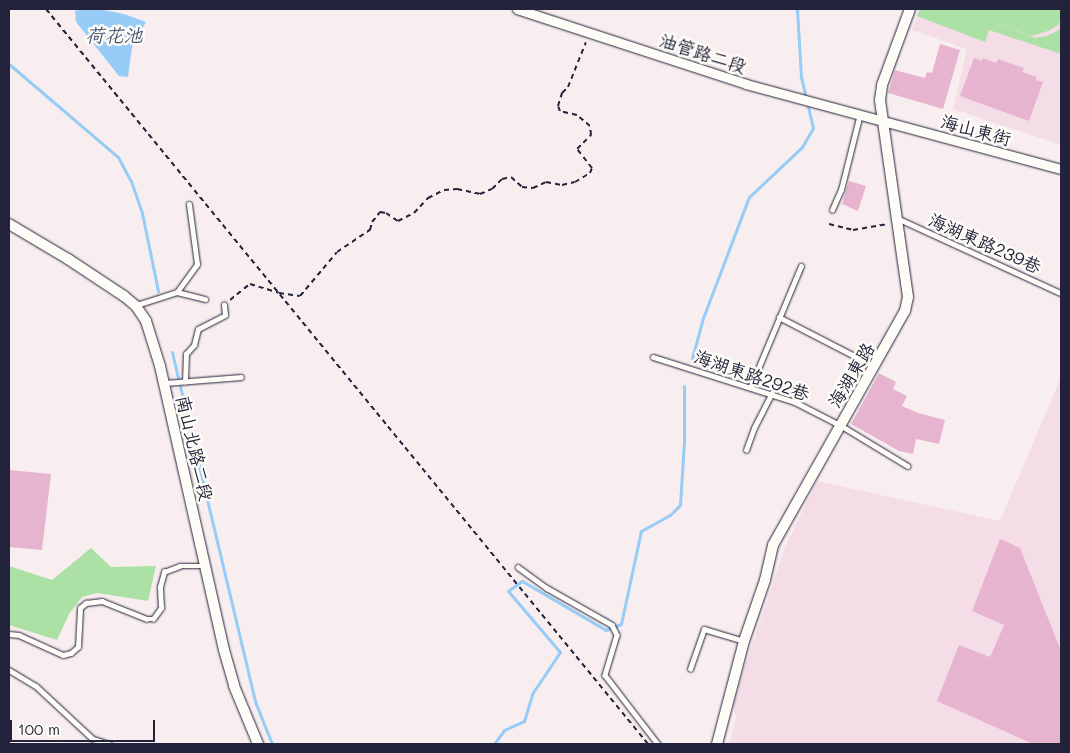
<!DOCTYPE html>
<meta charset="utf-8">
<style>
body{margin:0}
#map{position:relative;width:1070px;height:753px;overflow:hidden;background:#f9eeef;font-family:Mali,"LXGW WenKai TC",sans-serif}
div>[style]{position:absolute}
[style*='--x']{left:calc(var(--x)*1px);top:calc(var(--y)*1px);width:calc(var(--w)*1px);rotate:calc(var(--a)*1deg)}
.built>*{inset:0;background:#f4dde6}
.green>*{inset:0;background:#abe1a4}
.water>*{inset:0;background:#96ccf5}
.stream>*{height:3px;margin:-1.5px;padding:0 1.5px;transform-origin:1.5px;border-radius:1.5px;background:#96ccf5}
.building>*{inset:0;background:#e7b4d0}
.path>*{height:2px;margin-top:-1px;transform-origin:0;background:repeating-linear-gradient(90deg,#22223b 0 5px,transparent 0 9px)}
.roads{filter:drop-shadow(0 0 1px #22223b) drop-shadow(0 0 1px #22223b)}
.service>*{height:4.5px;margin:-2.25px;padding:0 2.25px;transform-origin:2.25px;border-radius:2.25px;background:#fdfcf7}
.minor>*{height:9px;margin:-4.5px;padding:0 4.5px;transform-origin:4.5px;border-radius:4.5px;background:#fdfcf7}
.tertiary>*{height:10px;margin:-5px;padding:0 5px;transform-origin:5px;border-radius:5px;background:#fdfcf7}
span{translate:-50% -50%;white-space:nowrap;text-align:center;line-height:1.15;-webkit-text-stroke:5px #fdfcf7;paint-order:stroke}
.street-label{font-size:18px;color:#22223b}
.water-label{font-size:19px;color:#455573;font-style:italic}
.frame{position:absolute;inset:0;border:10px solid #22223b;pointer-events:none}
.scale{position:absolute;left:10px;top:720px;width:145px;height:22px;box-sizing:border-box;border:2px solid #22223b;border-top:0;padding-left:6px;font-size:15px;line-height:18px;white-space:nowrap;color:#22223b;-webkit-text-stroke:4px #fdfcf7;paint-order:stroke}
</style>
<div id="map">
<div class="built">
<div style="clip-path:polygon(920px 9px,1061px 9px,1061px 145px,953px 109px,967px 49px,912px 30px)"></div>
<div style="clip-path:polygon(1061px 377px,1061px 744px,729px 744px,736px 717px,732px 704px,786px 545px,817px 481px,1000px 521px)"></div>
</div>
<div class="green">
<div style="clip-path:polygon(920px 9px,1061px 9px,1061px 20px,1058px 25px,1048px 31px,1031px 36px,978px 16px,1035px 38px,1047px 36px,1061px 29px,1061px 54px,989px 30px,985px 42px,917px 16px)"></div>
<div style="clip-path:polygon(91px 548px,111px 567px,156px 566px,148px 601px,97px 593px,82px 597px,69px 614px,57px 640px,9px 625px,9px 566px,52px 580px)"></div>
</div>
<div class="water">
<div style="clip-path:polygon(82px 9px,98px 9px,124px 14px,146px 22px,132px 47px,128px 77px,119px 76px,76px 22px,75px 11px)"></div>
</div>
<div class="stream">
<div style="--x:9;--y:64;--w:143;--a:40.5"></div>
<div style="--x:118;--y:157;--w:27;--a:62"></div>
<div style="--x:131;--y:181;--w:34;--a:71"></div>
<div style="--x:142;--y:213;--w:80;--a:78.4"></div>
<div style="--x:172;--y:352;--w:27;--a:77"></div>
<div style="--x:692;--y:358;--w:41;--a:-74.6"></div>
<div style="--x:703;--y:318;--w:129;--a:-69.2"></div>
<div style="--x:749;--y:197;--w:73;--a:-43.3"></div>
<div style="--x:802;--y:147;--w:22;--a:-60"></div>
<div style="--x:813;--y:128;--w:52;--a:-103.2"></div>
<div style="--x:801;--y:77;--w:68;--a:-93.4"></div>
<div style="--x:180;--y:386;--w:327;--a:76.6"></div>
<div style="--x:256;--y:704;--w:43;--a:68.2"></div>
<div style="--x:494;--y:744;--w:17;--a:-54"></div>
<div style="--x:504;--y:730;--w:22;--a:-24"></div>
<div style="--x:524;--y:721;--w:28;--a:-73"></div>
<div style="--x:532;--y:694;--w:50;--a:-56.3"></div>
<div style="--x:560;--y:652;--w:80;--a:-130.4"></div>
<div style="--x:508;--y:591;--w:17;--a:-36"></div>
<div style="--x:522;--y:581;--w:97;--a:30.3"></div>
<div style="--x:606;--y:630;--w:16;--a:-22"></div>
<div style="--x:621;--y:624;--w:95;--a:-77.9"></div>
<div style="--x:641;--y:531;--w:33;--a:-29"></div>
<div style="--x:670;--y:515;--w:14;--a:-45"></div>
<div style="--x:680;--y:505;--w:63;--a:-86.4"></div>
<div style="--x:684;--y:442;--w:56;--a:-90"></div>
</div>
<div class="building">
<div style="clip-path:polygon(940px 44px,960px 50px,943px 109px,888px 93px,895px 70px,925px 78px,927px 72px,932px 73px)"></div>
<div style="clip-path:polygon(974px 58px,982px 61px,983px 58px,996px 63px,998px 59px,1024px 68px,1022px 72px,1037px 77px,1036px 80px,1043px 82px,1029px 121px,960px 96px)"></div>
<div style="clip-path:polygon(849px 181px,866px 186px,858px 211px,842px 204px)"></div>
<div style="clip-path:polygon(879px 373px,896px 382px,893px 389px,907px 396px,902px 406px,918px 413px,945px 420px,939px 444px,916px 439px,913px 454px,899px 451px,851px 424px)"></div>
<div style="clip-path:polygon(9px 470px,51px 474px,42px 550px,9px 547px)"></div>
<div style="clip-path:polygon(1000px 539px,1020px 548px,1061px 651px,1061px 744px,1033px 744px,937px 701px,959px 645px,990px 657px,1004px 625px,972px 611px)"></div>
</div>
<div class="path">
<div style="--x:46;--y:9;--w:950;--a:50.68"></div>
<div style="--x:829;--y:224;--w:25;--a:14"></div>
<div style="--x:853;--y:230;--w:35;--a:-10"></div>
<div style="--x:230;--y:300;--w:26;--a:-39"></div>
<div style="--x:250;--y:284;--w:30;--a:17"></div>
<div style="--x:279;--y:293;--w:21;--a:8"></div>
<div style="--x:300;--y:296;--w:57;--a:-49.9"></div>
<div style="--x:337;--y:252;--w:40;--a:-34"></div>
<div style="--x:370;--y:230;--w:8;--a:-76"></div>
<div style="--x:372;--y:222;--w:13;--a:-51"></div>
<div style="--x:380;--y:212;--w:6;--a:9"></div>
<div style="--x:386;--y:213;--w:14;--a:34"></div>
<div style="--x:398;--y:221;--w:18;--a:-27"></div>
<div style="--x:414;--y:213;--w:21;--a:-47"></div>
<div style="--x:428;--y:198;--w:18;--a:-27"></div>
<div style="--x:444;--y:190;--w:13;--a:-4"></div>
<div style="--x:457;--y:189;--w:24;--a:12"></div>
<div style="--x:480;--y:194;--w:13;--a:-23"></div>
<div style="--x:492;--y:189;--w:14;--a:-45"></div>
<div style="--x:502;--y:179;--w:9;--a:-13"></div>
<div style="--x:511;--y:177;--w:15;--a:42"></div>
<div style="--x:522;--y:187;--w:11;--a:5"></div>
<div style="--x:533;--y:188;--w:14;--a:-25"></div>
<div style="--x:546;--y:182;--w:16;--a:11"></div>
<div style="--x:562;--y:185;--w:13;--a:-13"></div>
<div style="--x:575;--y:182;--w:17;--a:-31"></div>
<div style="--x:590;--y:173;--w:5;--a:-68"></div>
<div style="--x:592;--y:168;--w:24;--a:-128"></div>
<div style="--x:577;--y:149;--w:20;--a:-45"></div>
<div style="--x:591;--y:135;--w:9;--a:-96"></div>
<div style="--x:590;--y:126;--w:17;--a:-140"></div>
<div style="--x:577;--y:115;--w:17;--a:-167"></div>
<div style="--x:560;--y:111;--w:5;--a:-112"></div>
<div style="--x:558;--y:106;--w:14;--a:-73"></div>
<div style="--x:562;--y:93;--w:8;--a:-45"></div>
<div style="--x:568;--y:87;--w:48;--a:-68.2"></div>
</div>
<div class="roads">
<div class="service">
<div style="--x:832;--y:210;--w:22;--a:-66"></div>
<div style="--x:841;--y:190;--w:78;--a:-76"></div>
<div style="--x:899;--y:219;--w:178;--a:24.6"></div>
<div style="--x:177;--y:292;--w:29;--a:14"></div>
<div style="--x:137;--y:305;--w:42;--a:-18"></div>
<div style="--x:177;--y:292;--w:34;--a:-54"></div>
<div style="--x:197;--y:264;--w:60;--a:-97.7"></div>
<div style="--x:779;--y:317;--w:107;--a:27.3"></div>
<div style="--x:653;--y:357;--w:149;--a:17.6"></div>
<div style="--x:795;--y:402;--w:51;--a:27.1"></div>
<div style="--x:840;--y:425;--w:79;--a:31.1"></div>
<div style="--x:185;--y:382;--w:28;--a:-88"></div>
<div style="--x:186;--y:354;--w:12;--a:-48"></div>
<div style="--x:194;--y:345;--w:16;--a:-76"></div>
<div style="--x:198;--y:329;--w:30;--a:-27"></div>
<div style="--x:225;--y:315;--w:10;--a:-96"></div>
<div style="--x:165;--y:383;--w:76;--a:-4.5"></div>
<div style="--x:750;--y:388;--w:132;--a:-67.3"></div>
<div style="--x:746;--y:450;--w:23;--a:-70"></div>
<div style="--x:754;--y:428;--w:39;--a:-63"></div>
<div style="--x:518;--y:567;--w:36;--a:36"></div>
<div style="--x:547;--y:588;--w:75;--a:29.6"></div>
<div style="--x:612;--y:625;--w:11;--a:63"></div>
<div style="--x:617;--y:635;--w:42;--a:106.7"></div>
<div style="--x:605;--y:675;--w:87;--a:52.5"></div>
<div style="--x:9;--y:634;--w:10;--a:6"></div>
<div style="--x:19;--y:635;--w:48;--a:24.4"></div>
<div style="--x:63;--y:655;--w:8;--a:-14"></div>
<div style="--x:71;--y:653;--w:9;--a:-41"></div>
<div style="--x:78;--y:647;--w:39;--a:-87"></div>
<div style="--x:80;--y:608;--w:8;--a:-40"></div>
<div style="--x:86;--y:603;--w:16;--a:-7"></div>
<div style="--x:102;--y:601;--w:48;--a:21.8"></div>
<div style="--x:147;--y:619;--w:6;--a:0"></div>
<div style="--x:153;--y:619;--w:14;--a:-54"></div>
<div style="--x:161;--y:608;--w:21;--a:-93"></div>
<div style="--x:160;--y:587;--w:16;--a:-75"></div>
<div style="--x:164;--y:572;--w:17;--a:-21"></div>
<div style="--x:180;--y:566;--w:24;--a:0"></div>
<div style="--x:690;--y:669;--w:42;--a:-70.7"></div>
<div style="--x:704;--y:629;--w:42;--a:16.7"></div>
<div style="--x:9;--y:670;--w:31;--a:31"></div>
<div style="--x:36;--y:686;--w:78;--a:42.9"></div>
<div style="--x:93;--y:739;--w:17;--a:17"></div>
</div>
<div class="minor">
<div style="--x:517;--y:9;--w:241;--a:18.1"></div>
<div style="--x:746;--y:84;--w:326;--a:15.1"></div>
</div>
<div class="tertiary">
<div style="--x:9;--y:224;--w:69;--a:30.7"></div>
<div style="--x:68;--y:259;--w:67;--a:33.5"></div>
<div style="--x:124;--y:296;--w:16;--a:40"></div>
<div style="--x:136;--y:306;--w:18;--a:56"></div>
<div style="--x:146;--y:321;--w:47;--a:72.7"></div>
<div style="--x:160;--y:366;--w:291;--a:77.3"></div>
<div style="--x:224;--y:650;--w:37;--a:74"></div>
<div style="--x:234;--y:686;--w:63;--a:67.5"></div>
<div style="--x:717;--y:744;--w:106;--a:-75.3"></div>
<div style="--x:744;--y:641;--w:65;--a:-71"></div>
<div style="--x:765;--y:580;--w:36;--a:-77"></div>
<div style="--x:773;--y:545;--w:269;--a:-60.6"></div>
<div style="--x:905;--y:311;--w:14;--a:-78"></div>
<div style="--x:908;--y:297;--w:199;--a:-98.1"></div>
<div style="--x:880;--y:100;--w:15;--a:-82"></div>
<div style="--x:882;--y:85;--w:81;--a:-69.8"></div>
</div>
</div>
<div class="street-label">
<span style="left:703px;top:53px;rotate:18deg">油管路二段</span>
<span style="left:976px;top:130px;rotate:15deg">海山東街</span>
<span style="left:985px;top:243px;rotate:24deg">海湖東路239巷</span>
<span style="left:752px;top:375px;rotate:19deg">海湖東路292巷</span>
<span style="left:851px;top:375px;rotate:-59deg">海湖東路</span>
<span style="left:195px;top:448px;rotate:77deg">南山北路二段</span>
</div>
<div class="water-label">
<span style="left:114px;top:35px">荷花池</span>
</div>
<div class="frame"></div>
<div class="scale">100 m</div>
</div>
